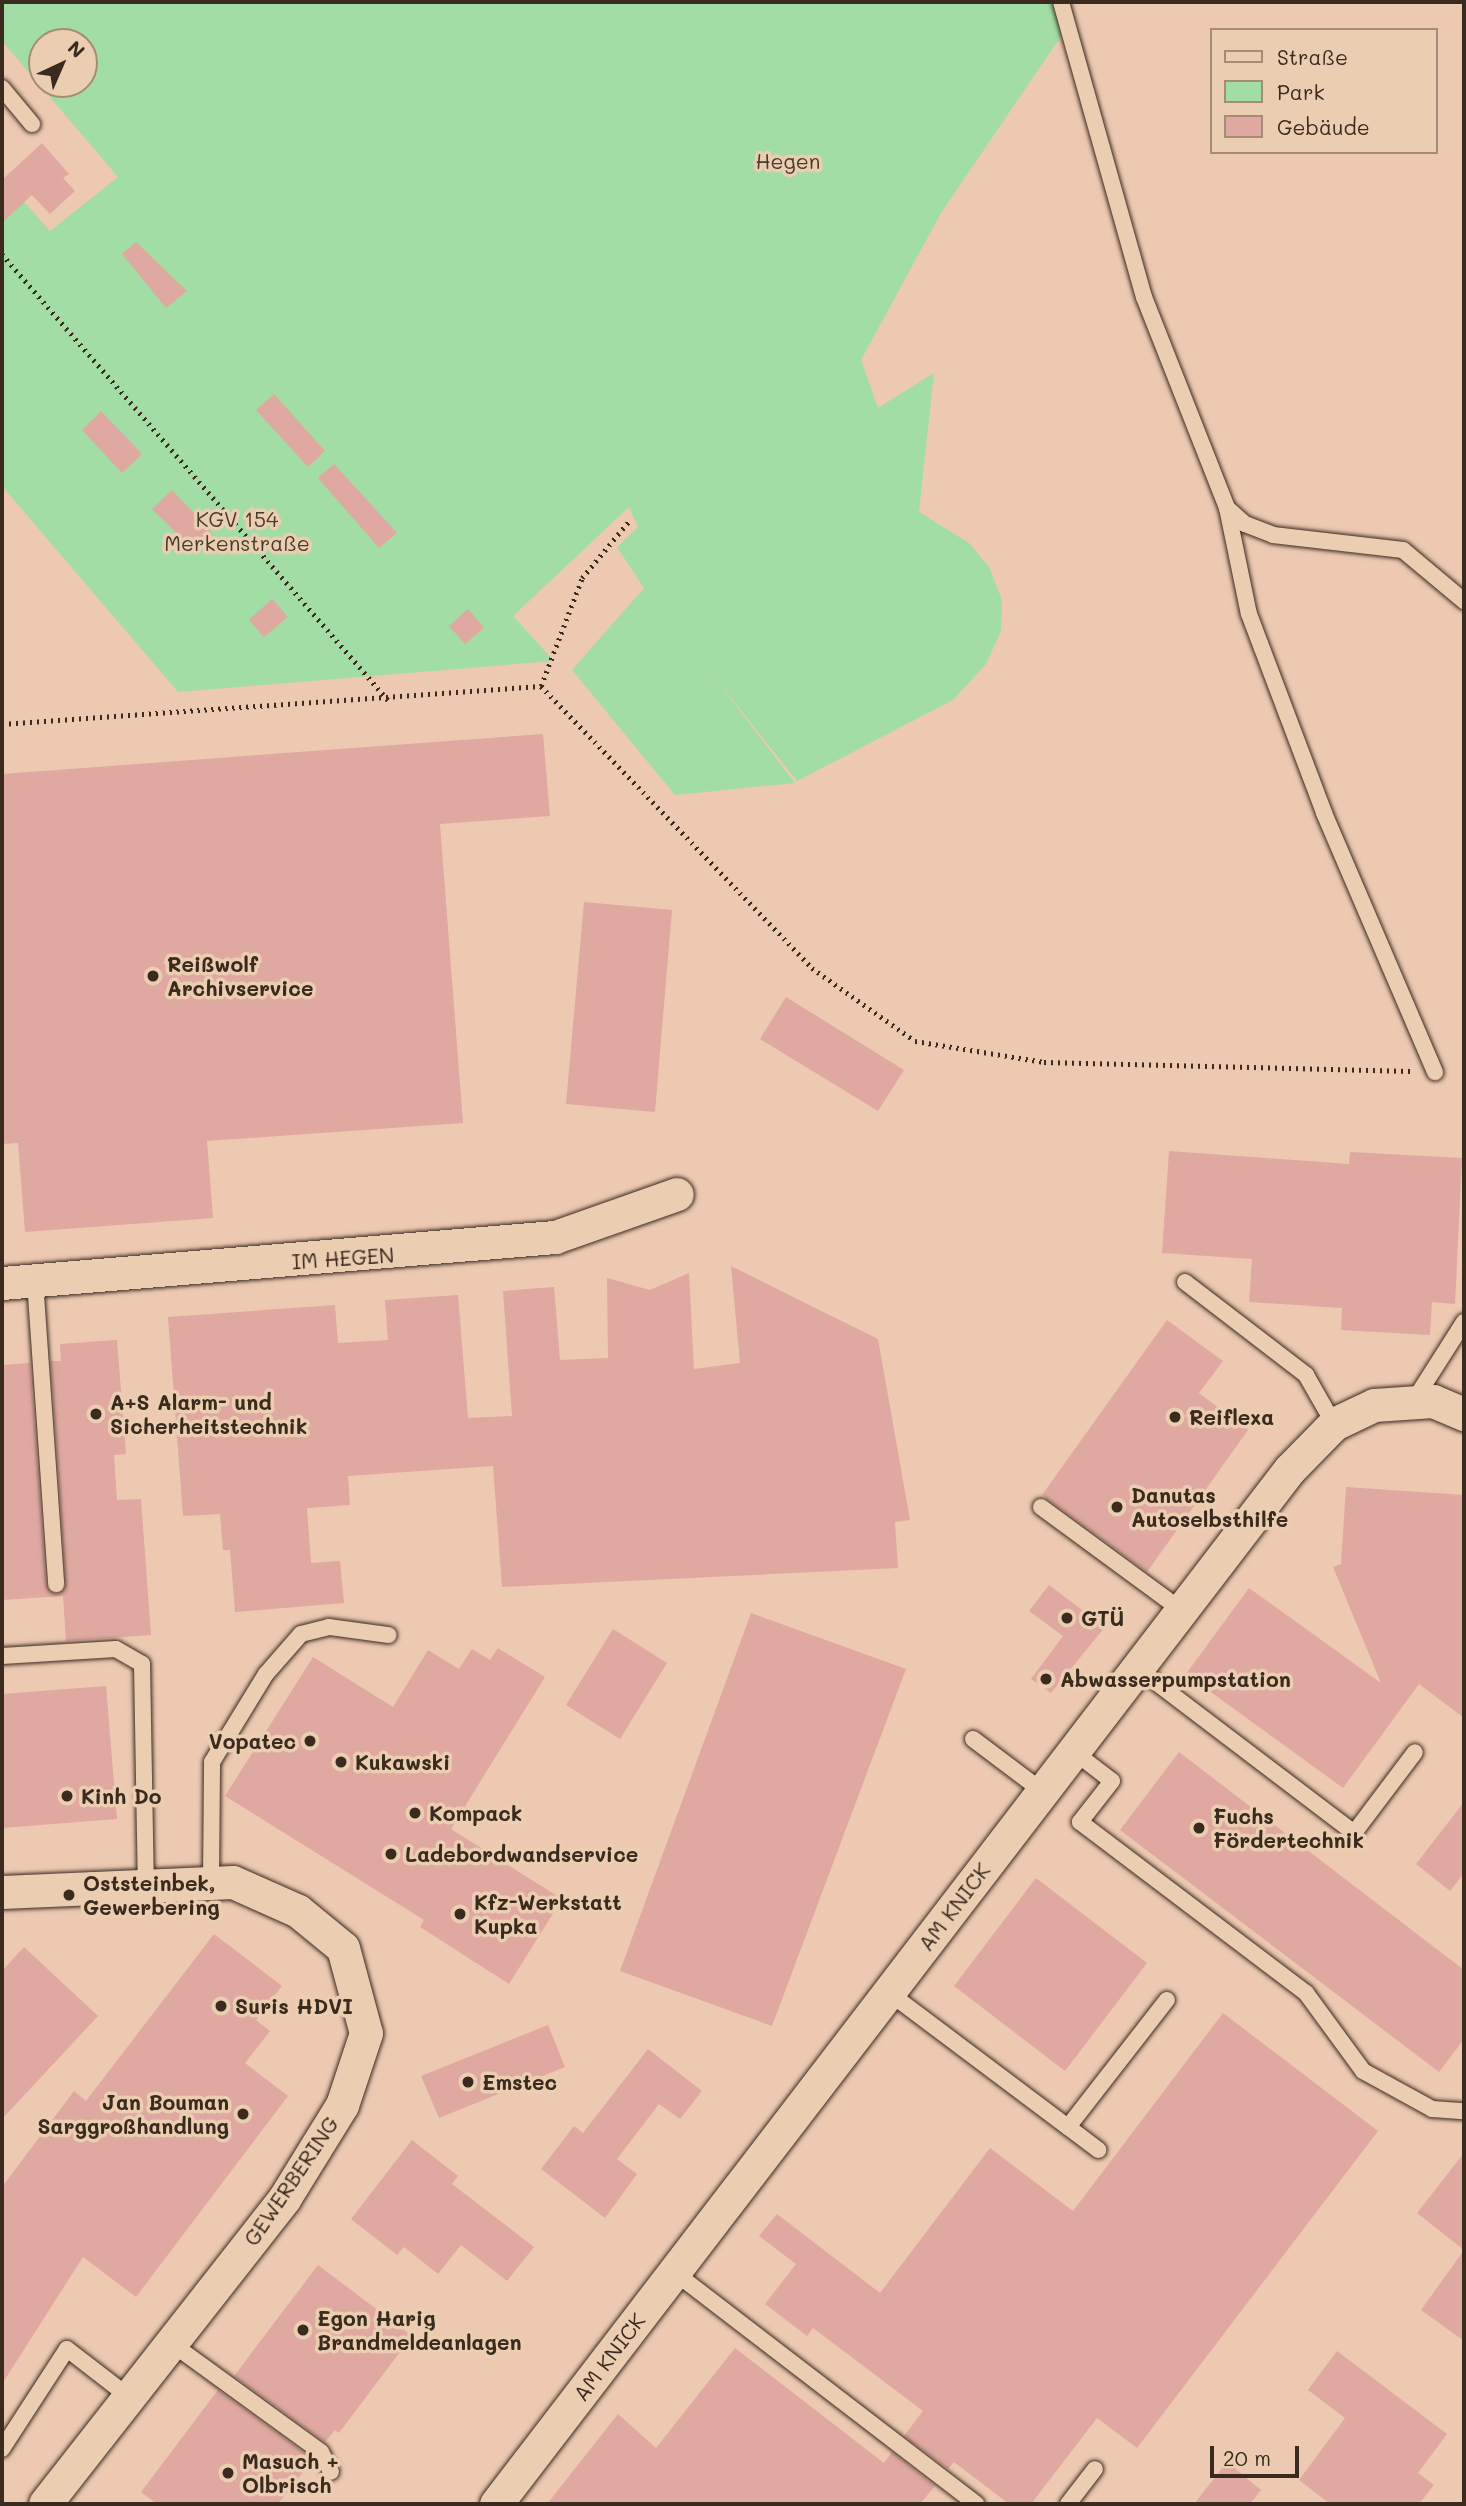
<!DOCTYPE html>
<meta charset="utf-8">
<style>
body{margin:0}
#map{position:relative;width:1466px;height:2506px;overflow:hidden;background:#edc9b2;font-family:Mali,sans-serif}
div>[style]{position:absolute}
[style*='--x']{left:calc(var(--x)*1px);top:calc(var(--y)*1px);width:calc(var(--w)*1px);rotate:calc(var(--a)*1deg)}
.green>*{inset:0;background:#a1dda4}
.building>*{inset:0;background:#dfa8a1}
.path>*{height:4.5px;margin-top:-2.25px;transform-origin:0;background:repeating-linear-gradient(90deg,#3b2a1e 0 2px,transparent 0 7px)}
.roads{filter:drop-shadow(0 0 2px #3b2a1e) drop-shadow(0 0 2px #3b2a1e)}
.service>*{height:16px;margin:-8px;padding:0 8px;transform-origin:8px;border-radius:8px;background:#ebcdb2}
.minor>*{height:33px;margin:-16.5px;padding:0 16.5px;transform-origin:16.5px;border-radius:16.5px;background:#ebcdb2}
.dots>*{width:19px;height:19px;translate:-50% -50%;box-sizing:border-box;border:4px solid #ebcdb2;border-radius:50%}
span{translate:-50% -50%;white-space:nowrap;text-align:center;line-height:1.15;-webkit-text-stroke:7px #ebcdb2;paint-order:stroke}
.park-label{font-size:21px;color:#453c2b}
.poi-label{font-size:21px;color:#3b2a1e;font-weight:700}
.left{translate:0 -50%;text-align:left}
.right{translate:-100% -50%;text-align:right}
.street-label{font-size:21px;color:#3b2a1e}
.frame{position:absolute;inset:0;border:4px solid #3b2a1e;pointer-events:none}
.legend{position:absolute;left:1210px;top:28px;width:228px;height:126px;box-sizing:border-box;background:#ebcdb2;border:2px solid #a58c77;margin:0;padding:9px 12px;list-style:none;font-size:21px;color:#3b2a1e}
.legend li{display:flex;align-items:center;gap:14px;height:35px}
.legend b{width:35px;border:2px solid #a58c77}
.north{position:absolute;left:28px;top:28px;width:70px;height:70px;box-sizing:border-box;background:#ebcdb2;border:2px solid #a58c77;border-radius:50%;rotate:44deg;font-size:19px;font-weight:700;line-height:28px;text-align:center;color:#3b2a1e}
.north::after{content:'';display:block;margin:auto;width:24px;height:32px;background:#3b2a1e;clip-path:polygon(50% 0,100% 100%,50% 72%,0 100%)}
.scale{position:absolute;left:1210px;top:2446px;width:89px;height:32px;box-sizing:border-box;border:4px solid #3b2a1e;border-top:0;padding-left:9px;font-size:21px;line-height:24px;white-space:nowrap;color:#3b2a1e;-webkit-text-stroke:5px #ebcdb2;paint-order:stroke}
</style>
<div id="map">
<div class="green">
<div style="clip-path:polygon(evenodd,2px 2px,1062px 2px,1070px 23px,941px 213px,861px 360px,878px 408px,934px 373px,919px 512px,969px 543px,989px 567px,1002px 600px,1001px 631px,986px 664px,953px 700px,797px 781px,711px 673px,795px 783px,675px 795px,572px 670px,644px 588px,617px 547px,638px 527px,629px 507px,513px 616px,554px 661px,178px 692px,2px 486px,2px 177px,50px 231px,118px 177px,2px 41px,2px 2px,42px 42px,84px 42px,84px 84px,42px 84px,42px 42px)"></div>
</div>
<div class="building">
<div style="clip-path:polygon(42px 143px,69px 174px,63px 178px,75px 191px,50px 214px,32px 195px,2px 223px,2px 180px)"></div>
<div style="clip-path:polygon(136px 242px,187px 291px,166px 308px,122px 254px)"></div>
<div style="clip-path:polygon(274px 394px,325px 451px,308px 467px,256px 410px)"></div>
<div style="clip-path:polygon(101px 411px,142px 454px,122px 473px,82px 430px)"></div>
<div style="clip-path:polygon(334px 464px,397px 533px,379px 548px,318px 478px)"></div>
<div style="clip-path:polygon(172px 490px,213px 534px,195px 551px,152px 509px)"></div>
<div style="clip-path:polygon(272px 599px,288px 617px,264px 637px,249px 620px)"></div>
<div style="clip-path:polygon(468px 609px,484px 628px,465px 644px,449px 626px)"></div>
<div style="clip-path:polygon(543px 734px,550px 816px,440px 824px,463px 1123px,207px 1141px,213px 1218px,25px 1232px,18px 1143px,2px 1144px,2px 774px)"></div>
<div style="clip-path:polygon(584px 902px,672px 910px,655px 1112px,566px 1104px)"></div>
<div style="clip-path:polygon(786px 997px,904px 1070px,878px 1111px,760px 1039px)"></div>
<div style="clip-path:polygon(1169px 1151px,1349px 1164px,1350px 1152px,1462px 1158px,1455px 1304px,1432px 1302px,1430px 1335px,1341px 1330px,1342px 1308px,1249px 1302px,1252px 1259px,1162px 1253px)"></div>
<div style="clip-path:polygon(731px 1266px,878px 1339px,910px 1520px,895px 1522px,898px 1568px,502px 1587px,493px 1466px,348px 1476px,350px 1505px,307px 1508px,311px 1563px,340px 1561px,344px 1603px,235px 1612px,230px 1550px,223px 1550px,220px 1514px,183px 1516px,168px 1317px,335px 1305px,338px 1343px,388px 1340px,385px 1300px,458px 1295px,468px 1418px,512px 1416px,503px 1291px,554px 1287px,560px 1360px,608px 1358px,607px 1278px,650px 1290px,689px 1273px,694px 1369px,740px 1363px)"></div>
<div style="clip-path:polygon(1167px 1320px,1223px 1361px,1199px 1393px,1248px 1430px,1147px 1572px,1042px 1495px)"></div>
<div style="clip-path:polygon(117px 1340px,126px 1454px,114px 1455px,117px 1500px,141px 1499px,151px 1635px,66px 1641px,63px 1596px,2px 1600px,2px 1365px,30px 1363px,46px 1585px,57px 1594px,66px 1583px,51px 1361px,61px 1361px,60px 1344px)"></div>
<div style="clip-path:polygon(1346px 1487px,1464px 1495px,1464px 1718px,1419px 1684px,1343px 1788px,1186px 1674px,1249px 1588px,1381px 1683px,1333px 1567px,1341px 1564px)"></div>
<div style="clip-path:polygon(1049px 1585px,1105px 1627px,1051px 1693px,1031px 1679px,1063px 1636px,1029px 1611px)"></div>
<div style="clip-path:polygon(751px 1613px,906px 1669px,772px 2026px,620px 1971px)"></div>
<div style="clip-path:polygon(613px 1629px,667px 1663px,620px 1739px,566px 1705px)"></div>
<div style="clip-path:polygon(498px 1648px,545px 1677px,451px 1829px,562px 1899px,509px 1984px,420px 1927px,424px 1920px,225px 1796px,313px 1657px,393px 1707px,428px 1650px,459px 1669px,472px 1649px,490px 1660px)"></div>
<div style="clip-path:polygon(106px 1686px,117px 1819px,2px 1828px,2px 1694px)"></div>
<div style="clip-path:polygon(1179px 1752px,1464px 1970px,1464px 2039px,1439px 2072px,1120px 1830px)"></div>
<div style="clip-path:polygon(1464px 1802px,1464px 1873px,1450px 1891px,1416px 1864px)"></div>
<div style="clip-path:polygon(1036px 1878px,1147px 1963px,1065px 2071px,954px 1986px)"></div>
<div style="clip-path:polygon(214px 1934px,282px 1986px,256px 2020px,270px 2031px,245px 2063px,288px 2096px,136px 2297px,83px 2257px,2px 2384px,2px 2187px,74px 2091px,86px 2101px)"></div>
<div style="clip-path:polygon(24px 1947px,98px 2016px,2px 2119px,2px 1971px)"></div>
<div style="clip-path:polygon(1223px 2013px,1378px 2131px,1137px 2448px,1097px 2418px,1031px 2504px,1009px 2504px,954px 2462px,948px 2469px,904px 2436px,923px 2411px,813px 2328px,807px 2336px,765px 2304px,796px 2264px,759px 2236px,777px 2214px,880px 2293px,990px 2148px,1073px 2211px)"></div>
<div style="clip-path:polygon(548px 2025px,565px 2067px,439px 2118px,421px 2076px)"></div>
<div style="clip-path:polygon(648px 2049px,702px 2091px,680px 2119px,659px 2104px,617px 2159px,637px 2174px,605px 2218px,541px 2169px,574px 2126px,583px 2133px)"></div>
<div style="clip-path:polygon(412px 2140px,458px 2176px,452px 2184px,534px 2247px,507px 2281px,461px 2245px,438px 2274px,404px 2247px,397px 2255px,351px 2219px)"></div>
<div style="clip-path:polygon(1464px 2153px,1464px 2341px,1421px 2310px,1464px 2250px,1417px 2213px)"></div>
<div style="clip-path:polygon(318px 2265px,412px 2336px,339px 2433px,335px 2430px,325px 2442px,234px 2376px)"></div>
<div style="clip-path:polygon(735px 2348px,884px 2463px,892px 2452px,935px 2486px,920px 2504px,547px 2504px,618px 2414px,656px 2448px)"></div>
<div style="clip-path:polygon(1337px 2351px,1447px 2434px,1418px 2473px,1434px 2485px,1419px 2504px,1330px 2504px,1299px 2480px,1345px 2418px,1308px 2390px)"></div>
<div style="clip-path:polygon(218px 2390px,313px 2459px,278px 2504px,157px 2504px,141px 2492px)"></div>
<div style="clip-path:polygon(1227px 2462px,1261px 2490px,1250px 2504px,1194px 2504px)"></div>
</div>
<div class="path">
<div style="--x:2;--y:254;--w:590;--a:49.12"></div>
<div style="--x:541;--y:686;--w:116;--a:-69.2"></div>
<div style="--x:582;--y:578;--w:74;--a:-50.5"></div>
<div style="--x:2;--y:724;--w:540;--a:-4.03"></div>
<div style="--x:541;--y:686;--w:391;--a:46.1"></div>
<div style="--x:812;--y:968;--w:126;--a:35.3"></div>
<div style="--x:915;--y:1041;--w:131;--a:9.2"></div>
<div style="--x:1044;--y:1062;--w:367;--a:1.4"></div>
</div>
<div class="roads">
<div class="service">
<div style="--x:1061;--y:2;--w:306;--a:74.3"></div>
<div style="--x:1144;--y:297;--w:227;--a:68.5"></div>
<div style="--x:1227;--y:508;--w:24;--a:42"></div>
<div style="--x:1245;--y:524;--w:30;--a:21"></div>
<div style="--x:1273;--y:535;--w:131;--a:6.6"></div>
<div style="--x:1403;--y:550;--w:80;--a:39.9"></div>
<div style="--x:2;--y:88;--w:47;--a:50.2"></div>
<div style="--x:1227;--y:508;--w:108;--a:78.3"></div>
<div style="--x:1249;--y:614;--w:213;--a:69.3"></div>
<div style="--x:1324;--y:813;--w:282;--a:66.8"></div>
<div style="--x:35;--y:1281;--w:304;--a:86"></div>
<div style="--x:1185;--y:1282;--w:153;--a:37.5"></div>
<div style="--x:1306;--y:1375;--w:56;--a:60.3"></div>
<div style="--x:1413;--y:1402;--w:95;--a:-57.5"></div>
<div style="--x:1041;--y:1507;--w:174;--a:36.3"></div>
<div style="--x:2;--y:1656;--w:114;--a:-3.5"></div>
<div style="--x:116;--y:1649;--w:30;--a:30"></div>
<div style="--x:142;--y:1664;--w:220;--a:89"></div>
<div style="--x:1137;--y:1668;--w:273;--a:37.2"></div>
<div style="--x:1354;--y:1833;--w:101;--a:-53"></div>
<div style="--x:973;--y:1739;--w:86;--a:37"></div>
<div style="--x:1073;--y:1751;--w:49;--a:37.6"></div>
<div style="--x:1112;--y:1781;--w:52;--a:128"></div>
<div style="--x:1080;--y:1822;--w:283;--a:37.1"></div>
<div style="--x:1306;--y:1993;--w:97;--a:53.8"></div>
<div style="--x:1363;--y:2071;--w:79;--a:28.8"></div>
<div style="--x:1432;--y:2109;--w:32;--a:4"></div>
<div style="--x:211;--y:1882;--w:120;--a:-89.5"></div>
<div style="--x:212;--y:1762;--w:103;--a:-58.5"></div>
<div style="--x:266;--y:1674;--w:53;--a:-48.8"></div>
<div style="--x:301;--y:1634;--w:29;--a:-14"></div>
<div style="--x:329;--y:1627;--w:60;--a:7.7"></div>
<div style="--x:888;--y:1992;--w:225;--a:36.9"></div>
<div style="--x:1068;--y:2127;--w:161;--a:-52.1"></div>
<div style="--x:1068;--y:2127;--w:38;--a:37"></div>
<div style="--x:674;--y:2272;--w:381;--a:37.5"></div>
<div style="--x:171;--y:2343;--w:185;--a:36"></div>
<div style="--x:321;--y:2452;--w:22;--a:63"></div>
<div style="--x:2;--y:2449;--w:119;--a:-57"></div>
<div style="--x:67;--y:2349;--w:78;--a:37.7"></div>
<div style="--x:1068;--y:2504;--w:44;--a:-52.4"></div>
</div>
<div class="minor">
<div style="--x:2;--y:1283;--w:555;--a:-4.76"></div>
<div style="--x:555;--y:1237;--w:129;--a:-19.4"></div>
<div style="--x:2;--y:1892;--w:231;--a:-2.5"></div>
<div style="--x:233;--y:1882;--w:71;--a:24"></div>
<div style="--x:298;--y:1911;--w:58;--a:39.4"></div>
<div style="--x:343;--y:1948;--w:88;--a:74.9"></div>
<div style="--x:366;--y:2033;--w:76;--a:108.4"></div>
<div style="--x:342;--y:2105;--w:110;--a:121.7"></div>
<div style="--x:284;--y:2199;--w:387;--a:128.1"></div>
<div style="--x:496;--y:2504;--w:1304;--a:-52.51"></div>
<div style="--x:1290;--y:1469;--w:63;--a:-45.6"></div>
<div style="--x:1334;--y:1424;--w:44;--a:-25.4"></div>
<div style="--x:1374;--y:1405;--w:59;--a:-3.9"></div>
<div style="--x:1433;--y:1401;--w:34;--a:23"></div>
</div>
</div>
<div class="dots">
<div style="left:153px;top:976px;background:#3b2a1e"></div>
<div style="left:96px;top:1414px;background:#3b2a1e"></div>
<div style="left:1175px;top:1417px;background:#3b2a1e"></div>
<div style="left:1117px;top:1507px;background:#3b2a1e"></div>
<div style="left:1067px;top:1618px;background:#3b2a1e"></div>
<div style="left:1046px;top:1679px;background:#3b2a1e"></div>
<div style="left:310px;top:1741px;background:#3b2a1e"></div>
<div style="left:341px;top:1762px;background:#3b2a1e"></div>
<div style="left:67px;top:1796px;background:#3b2a1e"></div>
<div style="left:415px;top:1813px;background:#3b2a1e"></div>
<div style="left:1199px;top:1828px;background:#3b2a1e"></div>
<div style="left:391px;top:1854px;background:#3b2a1e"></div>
<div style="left:69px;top:1895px;background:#3b2a1e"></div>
<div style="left:460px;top:1914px;background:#3b2a1e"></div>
<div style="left:221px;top:2006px;background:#3b2a1e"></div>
<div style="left:468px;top:2082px;background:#3b2a1e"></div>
<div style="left:243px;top:2114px;background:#3b2a1e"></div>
<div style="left:303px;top:2330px;background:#3b2a1e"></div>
<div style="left:228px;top:2473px;background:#3b2a1e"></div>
</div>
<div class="park-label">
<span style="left:788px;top:161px">Hegen</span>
<span style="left:237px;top:531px">KGV 154<br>Merkenstraße</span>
</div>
<div class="poi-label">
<span class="left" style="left:167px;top:976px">Reißwolf<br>Archivservice</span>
<span class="left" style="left:110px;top:1414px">A+S Alarm- und<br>Sicherheitstechnik</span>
<span class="left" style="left:1189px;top:1417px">Reiflexa</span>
<span class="left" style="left:1131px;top:1507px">Danutas<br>Autoselbsthilfe</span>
<span class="left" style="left:1081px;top:1618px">GTÜ</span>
<span class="left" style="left:1060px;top:1679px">Abwasserpumpstation</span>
<span class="right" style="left:296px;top:1741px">Vopatec</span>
<span class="left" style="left:355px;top:1762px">Kukawski</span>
<span class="left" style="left:81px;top:1796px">Kinh Do</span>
<span class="left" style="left:429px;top:1813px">Kompack</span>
<span class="left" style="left:1213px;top:1828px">Fuchs<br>Fördertechnik</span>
<span class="left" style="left:405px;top:1854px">Ladebordwandservice</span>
<span class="left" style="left:83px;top:1895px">Oststeinbek,<br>Gewerbering</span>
<span class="left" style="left:474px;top:1914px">Kfz-Werkstatt<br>Kupka</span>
<span class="left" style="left:235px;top:2006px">Suris HDVI</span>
<span class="left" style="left:482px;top:2082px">Emstec</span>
<span class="right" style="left:229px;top:2114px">Jan Bouman<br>Sarggroßhandlung</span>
<span class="left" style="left:317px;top:2330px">Egon Harig<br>Brandmeldeanlagen</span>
<span class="left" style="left:242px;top:2473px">Masuch +<br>Olbrisch</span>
</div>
<div class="street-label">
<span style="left:343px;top:1258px;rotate:-4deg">IM HEGEN</span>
<span style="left:954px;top:1907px;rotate:-53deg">AM KNICK</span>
<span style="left:291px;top:2181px;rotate:-56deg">GEWERBERING</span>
<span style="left:609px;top:2357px;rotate:-53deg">AM KNICK</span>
</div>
<div class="frame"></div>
<ul class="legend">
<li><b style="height:9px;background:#ebcdb2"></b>Straße</li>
<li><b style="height:19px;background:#a1dda4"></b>Park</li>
<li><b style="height:19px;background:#dfa8a1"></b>Gebäude</li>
</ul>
<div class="north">N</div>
<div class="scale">20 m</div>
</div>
